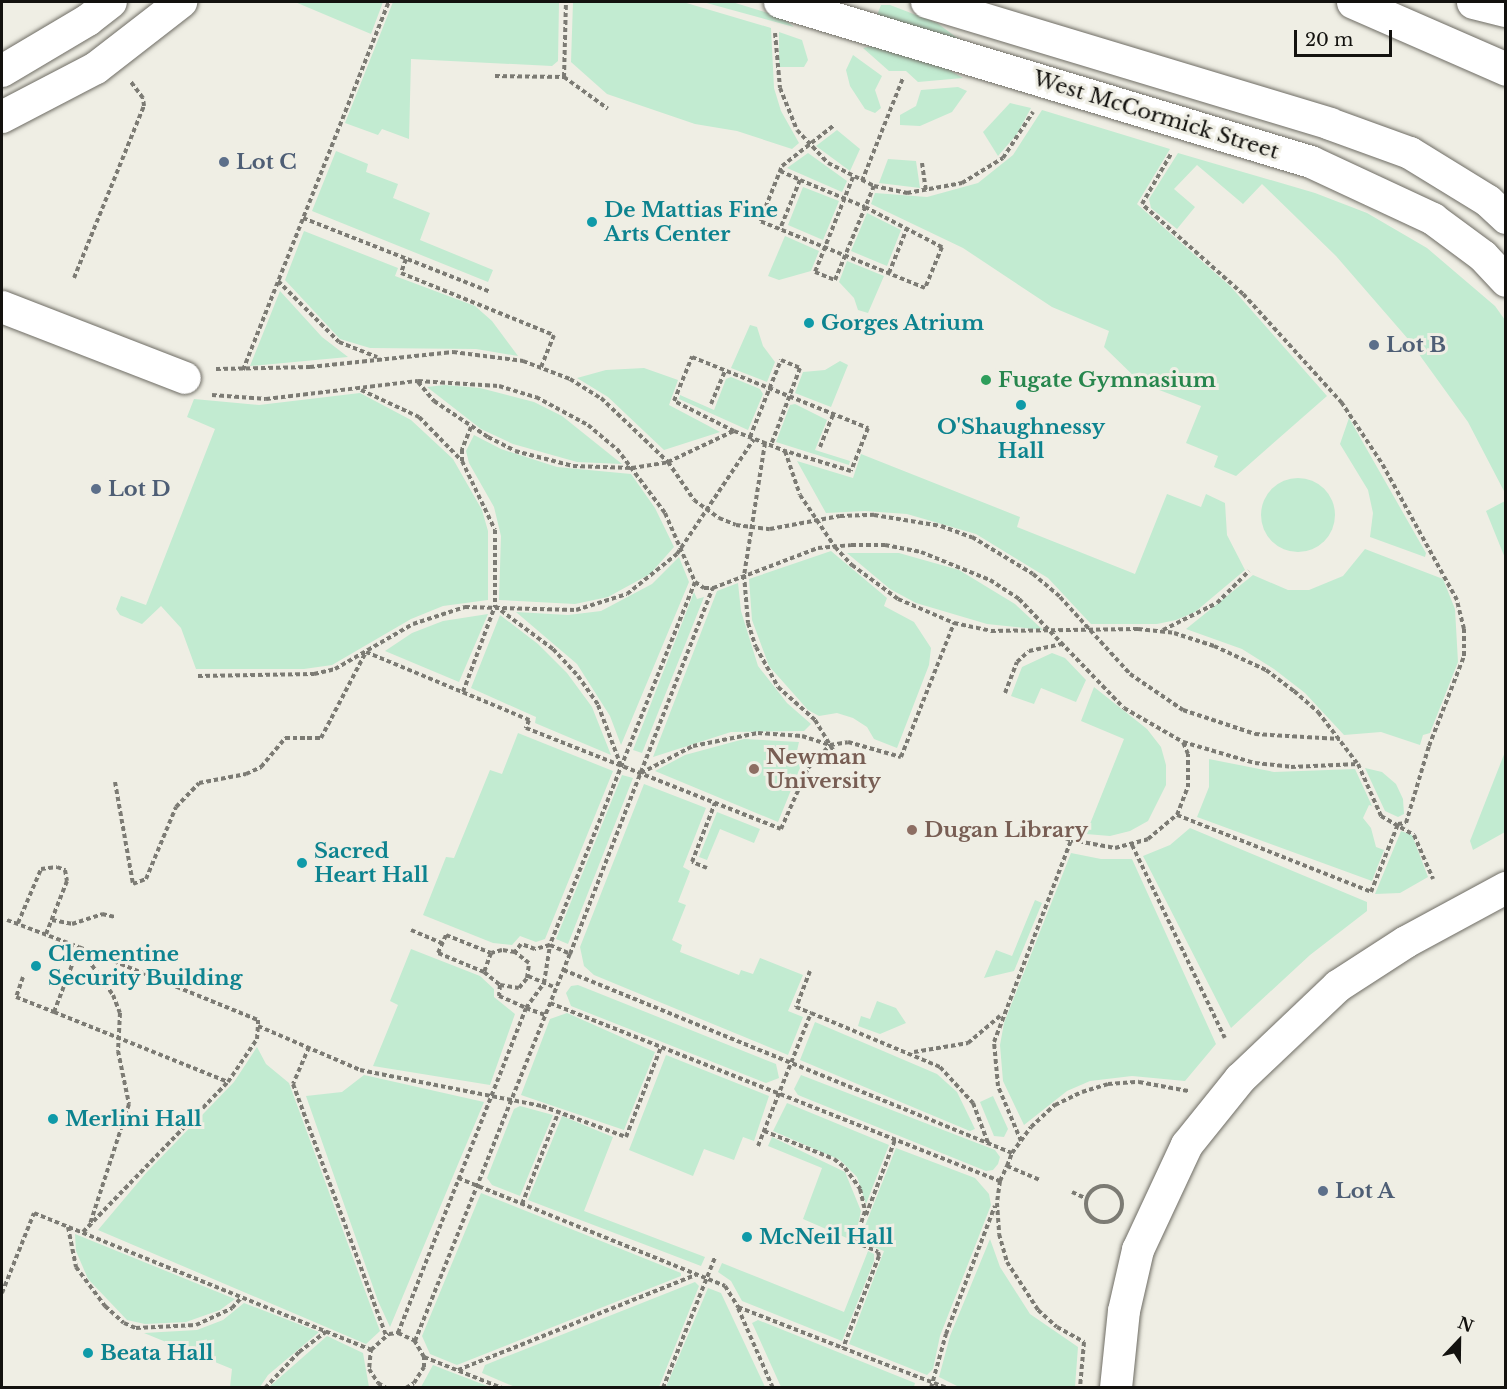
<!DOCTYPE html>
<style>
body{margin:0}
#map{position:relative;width:1507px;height:1389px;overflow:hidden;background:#efeee4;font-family:"Libre Baskerville",serif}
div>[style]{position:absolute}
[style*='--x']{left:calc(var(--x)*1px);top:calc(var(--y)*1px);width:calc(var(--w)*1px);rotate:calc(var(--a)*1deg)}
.green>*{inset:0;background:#c2ebd1}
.round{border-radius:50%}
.path>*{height:4px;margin-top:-2px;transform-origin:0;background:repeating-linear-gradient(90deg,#7c7b74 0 4.5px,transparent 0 7.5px)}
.path>.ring{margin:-2px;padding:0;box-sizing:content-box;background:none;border:4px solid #7c7b74;border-radius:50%}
.roads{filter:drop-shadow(0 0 2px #6e6c64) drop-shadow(0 0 2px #6e6c64)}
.minor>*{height:32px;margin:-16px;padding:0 16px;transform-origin:16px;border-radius:16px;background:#fff}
.highway>*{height:33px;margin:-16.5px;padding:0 16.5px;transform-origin:16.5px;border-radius:16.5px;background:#fff}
.dots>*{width:16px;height:16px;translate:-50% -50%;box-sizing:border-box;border:3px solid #efeee4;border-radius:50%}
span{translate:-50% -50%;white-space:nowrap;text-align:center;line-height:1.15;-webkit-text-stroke:6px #efeee4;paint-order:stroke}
.street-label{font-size:21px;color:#13120f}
.service-label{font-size:21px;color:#4e5e75;font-weight:700}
.left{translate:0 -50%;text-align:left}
.culture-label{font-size:21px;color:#0d838f;font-weight:700}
.leisure-label{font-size:21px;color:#27864d;font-weight:700}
.education-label{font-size:21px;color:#785e54;font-weight:700}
.frame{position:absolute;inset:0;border:3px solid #13120f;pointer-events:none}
.north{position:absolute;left:1429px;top:1311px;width:60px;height:60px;-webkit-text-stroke:4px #efeee4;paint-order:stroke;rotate:22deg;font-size:16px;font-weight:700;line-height:24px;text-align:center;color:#13120f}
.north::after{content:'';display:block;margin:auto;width:21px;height:27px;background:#13120f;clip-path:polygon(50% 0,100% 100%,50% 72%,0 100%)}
.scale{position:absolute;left:1294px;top:30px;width:98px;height:27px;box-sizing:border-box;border:3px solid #13120f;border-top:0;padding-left:8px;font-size:18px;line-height:21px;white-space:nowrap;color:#13120f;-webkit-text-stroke:4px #efeee4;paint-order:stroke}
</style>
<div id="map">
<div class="green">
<div style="clip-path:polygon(295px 2px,383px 2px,371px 34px)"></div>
<div style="clip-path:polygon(393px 2px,559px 2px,558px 61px,552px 66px,411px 59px,409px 139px,382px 129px,378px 135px,345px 123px)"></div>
<div style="clip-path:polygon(573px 2px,683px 2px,771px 28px,774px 88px,781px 111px,799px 143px,792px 149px,737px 131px,695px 124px,607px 94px,571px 62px)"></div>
<div style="clip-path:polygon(703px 2px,732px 2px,781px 17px,794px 27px)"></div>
<div style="clip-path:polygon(881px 5px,890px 5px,937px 23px,964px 43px,877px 15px)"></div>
<div style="clip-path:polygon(779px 32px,802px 40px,808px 60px,804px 67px,779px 67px)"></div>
<div style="clip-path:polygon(872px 46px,946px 68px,963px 78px,918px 82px,906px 71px,889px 71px,863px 48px)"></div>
<div style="clip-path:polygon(853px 55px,882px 76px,875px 90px,881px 108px,875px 113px,865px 109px,850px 86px,846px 70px)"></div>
<div style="clip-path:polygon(958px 87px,967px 91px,952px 112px,920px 126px,900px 125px,900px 115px,916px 106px,921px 90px)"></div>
<div style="clip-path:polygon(1010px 103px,1031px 108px,1017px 134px,998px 156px,983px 132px)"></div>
<div style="clip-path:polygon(1042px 110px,1170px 149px,1137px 204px,1231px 287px,1327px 396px,1236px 476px,1214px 467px,1218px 456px,1186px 443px,1201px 406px,1141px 383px,1104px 347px,1109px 331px,1052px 307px,963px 248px,871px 204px,875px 193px,927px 197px,978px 183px,1013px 155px)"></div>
<div style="clip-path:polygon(837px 130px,860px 149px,850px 171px,816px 146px)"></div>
<div style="clip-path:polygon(336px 151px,368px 164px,366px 172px,398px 184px,393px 198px,430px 213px,420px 240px,493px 270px,488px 282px,312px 211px)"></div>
<div style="clip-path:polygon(808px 153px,847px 181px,842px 192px,787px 168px)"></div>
<div style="clip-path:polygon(1178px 153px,1315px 193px,1367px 213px,1427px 248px,1495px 306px,1505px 320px,1505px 493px,1468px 422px,1408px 339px,1336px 256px,1262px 184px,1243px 204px,1197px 165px,1174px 189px,1195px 207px,1177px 229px,1151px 208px,1149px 199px)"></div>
<div style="clip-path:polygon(888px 159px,916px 161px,920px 188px,879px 183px)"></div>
<div style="clip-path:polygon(803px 187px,839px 201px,823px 240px,788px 225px)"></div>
<div style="clip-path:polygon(867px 213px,901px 230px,887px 266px,851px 251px)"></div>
<div style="clip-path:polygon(304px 231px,398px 268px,395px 276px,475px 306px,492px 321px,518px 356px,476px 349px,370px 348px,340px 339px,285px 280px)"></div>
<div style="clip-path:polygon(785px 236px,819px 251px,811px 271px,779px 280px,768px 276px)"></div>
<div style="clip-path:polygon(847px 261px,884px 276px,868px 313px,858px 310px,854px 298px,839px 282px)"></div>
<div style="clip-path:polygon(280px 291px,322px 337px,348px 357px,250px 366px)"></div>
<div style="clip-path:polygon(750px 325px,757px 327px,763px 346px,775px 362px,767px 382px,731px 368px)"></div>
<div style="clip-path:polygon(840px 361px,848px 365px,831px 407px,795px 393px,803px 372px,825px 370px)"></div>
<div style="clip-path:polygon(644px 368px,678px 380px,669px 405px,720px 432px,664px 450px,608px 397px,577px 378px,606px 370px)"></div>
<div style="clip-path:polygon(731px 377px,760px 389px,763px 394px,748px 430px,679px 399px,680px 395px,714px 410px,726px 379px)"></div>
<div style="clip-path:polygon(445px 385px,480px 388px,534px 402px,562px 416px,622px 464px,577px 462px,513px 444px,481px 429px,427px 387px)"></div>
<div style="clip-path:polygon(360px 393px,411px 420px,453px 459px,482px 510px,488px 531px,488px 600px,443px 606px,411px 619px,332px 665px,304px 669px,196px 669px,181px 628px,161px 606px,142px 624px,120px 615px,116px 609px,121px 596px,146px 605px,215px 429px,187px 417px,194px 399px,259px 405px)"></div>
<div style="clip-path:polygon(795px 404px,827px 420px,815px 450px,850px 461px,849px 465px,776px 442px,790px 405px)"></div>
<div style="clip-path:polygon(1349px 418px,1426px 553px,1425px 557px,1370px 537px,1373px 513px,1368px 490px,1340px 444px)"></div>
<div style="clip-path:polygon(474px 435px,501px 449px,557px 467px,631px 474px,655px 508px,674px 547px,650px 574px,608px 597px,575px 604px,499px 600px,501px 536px,494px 507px,469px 463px,466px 451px)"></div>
<div style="clip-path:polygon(861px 454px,1020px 517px,1017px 527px,1135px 574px,1167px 494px,1201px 507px,1206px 494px,1225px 503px,1227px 535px,1245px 570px,1195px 612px,1176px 620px,1157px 624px,1091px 624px,1048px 578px,976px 534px,907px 514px,865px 511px,826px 513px,797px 461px,853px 478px)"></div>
<div class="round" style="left:1261px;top:478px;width:74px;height:74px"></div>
<div style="clip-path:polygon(1505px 501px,1505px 558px,1486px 511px)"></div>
<div style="clip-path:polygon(1365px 549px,1443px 579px,1455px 609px,1458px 662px,1430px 733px,1423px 735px,1420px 745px,1381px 732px,1344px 735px,1305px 693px,1274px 669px,1242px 649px,1186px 629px,1253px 575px,1288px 590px,1309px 590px,1343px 576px)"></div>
<div style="clip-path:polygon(831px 551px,887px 598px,884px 606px,914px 622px,931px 648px,929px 665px,897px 748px,874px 739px,867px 727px,853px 718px,837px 713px,819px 716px,808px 710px,769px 666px,752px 620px,749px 579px)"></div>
<div style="clip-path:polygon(847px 553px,899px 553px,959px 570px,1015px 604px,1043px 630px,987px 624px,916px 603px,890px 589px)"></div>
<div style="clip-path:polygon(679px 557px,689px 582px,621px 745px,610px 716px,577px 664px,516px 612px,568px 615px,601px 611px,652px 584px)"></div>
<div style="clip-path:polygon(738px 583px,741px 611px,758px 666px,787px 703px,811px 724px,804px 731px,731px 732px,653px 757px,717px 591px)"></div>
<div style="clip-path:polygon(694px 592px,697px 599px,704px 597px,642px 753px,633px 750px)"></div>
<div style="clip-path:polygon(488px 614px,459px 682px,385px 651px,412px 633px,443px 621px)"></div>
<div style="clip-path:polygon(500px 615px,538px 644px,567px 673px,592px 707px,611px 755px,535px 723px,536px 717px,471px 688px)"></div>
<div style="clip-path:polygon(1052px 653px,1065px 658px,1086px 680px,1076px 702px,1041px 688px,1034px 704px,1011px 696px,1022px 667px)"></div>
<div style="clip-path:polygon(1094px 687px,1147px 729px,1161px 747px,1166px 765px,1166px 785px,1148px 821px,1130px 831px,1110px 836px,1086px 834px,1124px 739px,1081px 721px)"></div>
<div style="clip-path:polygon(518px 733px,613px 771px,545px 939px,536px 942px,520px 936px,512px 945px,493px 943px,423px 915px,446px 857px,454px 858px,490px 770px,502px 774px)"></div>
<div style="clip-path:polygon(744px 739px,799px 742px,796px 755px,800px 768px,778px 822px,655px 771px,685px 755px)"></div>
<div style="clip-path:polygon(1505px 752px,1505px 832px,1473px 850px,1470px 841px)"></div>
<div style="clip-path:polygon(1209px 759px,1274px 772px,1355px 769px,1372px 806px,1369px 805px,1363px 818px,1371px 828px,1376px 847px,1384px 850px,1372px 881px,1197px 817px,1209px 787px)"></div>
<div style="clip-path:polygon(1365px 768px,1382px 772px,1396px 784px,1403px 799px,1404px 814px,1398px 817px,1385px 811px)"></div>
<div style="clip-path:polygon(622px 775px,633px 778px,568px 944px,556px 939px)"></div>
<div style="clip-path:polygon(644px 784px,706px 808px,683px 867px,690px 871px,678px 902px,686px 905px,672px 940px,682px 945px,680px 952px,739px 975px,741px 970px,753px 974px,760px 958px,803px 975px,788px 1011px,803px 1017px,788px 1055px,594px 975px,584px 966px,580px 947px)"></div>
<div style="clip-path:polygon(717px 812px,760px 829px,754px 843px,720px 829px,707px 860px,699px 857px)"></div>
<div style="clip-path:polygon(1190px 828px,1367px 902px,1367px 911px,1310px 955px,1231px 1028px,1143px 856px,1170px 845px)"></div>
<div style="clip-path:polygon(1401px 831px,1412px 835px,1428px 877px,1400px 893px,1375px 894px)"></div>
<div style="clip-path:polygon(1071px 853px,1101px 859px,1132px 859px,1216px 1044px,1185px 1081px,1132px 1076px,1090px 1081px,1067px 1091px,1024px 1125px,1003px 1081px,1000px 1045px,1004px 1023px)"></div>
<div style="clip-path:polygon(1035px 900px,1042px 903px,1014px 971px,984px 978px,996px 950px,1012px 956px)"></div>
<div style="clip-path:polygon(411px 949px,480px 976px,494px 989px,494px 997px,515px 1014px,490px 1085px,373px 1066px,398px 1005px,390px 1001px)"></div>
<div style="clip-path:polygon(578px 985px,776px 1064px,779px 1078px,766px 1083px,571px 1006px,566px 993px,571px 986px)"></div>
<div style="clip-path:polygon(877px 1001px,896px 1008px,906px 1023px,880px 1034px,858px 1026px,861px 1016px,870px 1019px)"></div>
<div style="clip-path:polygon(567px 1013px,655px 1052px,624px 1130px,521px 1095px,550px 1019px)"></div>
<div style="clip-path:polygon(815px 1022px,937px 1074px,957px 1092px,975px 1129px,970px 1131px,800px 1060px)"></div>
<div style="clip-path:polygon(257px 1047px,266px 1064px,289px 1083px,371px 1307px,380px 1331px,366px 1344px,98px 1230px,146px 1173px,234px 1082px)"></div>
<div style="clip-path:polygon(666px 1055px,769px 1096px,754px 1141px,743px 1137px,734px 1160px,704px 1149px,693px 1176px,629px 1150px)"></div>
<div style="clip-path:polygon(364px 1075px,484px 1102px,390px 1327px,378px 1301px,306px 1096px,342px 1092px)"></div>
<div style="clip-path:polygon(801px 1075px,995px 1150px,1000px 1157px,998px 1164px,993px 1170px,986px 1171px,798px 1095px,794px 1089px)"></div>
<div style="clip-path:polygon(993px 1096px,1008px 1129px,1004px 1137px,994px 1136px,980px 1102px)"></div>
<div style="clip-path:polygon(787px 1103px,889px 1145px,866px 1204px,857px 1177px,840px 1160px,773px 1131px)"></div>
<div style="clip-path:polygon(520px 1106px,553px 1115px,520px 1196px,492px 1185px,487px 1178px,514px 1109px)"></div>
<div style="clip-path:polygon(562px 1116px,613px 1137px,584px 1211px,705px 1257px,701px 1266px,528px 1200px)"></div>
<div style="clip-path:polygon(772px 1137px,845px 1172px,861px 1211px,856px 1234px,849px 1239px,803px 1219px,822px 1168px,768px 1146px)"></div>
<div style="clip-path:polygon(896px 1148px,975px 1178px,989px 1194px,991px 1205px,940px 1336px,933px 1369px,927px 1375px,849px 1344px,884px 1251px,863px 1243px,861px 1236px)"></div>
<div style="clip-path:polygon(481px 1193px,681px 1273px,681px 1276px,457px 1365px,430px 1354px,422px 1336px)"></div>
<div style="clip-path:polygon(75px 1234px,235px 1299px,220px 1310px,186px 1322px,145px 1324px,127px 1320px,88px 1279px,76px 1251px)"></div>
<div style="clip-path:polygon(990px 1239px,1000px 1267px,1030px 1314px,1078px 1347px,1075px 1387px,959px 1387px,939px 1377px,950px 1336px)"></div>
<div style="clip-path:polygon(868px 1251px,874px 1254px,874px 1261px,842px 1341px,742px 1301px,731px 1281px,718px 1272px,722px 1263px,844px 1312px)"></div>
<div style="clip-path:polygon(695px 1282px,699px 1286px,659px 1387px,515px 1387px,482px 1373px,485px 1365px)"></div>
<div style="clip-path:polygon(708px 1288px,721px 1293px,765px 1387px,666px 1387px)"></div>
<div style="clip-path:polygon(244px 1303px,319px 1332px,268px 1375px,260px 1387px,230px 1387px,232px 1369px,144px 1333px,197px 1330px,223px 1320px)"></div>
<div style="clip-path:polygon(758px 1320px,915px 1383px,914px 1387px,781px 1387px,754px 1327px,752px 1323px)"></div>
<div style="clip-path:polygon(327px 1336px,363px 1353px,369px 1387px,269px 1387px)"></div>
<div style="clip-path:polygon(433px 1365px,443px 1369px,490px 1387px,421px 1387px)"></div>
</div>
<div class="path">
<div style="--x:775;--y:33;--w:55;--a:84.8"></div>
<div style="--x:780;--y:88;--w:45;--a:68"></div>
<div style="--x:797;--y:130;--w:45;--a:46.8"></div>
<div style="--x:828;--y:163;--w:51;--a:26.6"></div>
<div style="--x:874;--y:186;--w:34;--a:12"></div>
<div style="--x:907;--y:193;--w:56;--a:-10.3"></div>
<div style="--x:962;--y:183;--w:48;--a:-31.4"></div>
<div style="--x:1003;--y:158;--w:55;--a:-56.9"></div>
<div style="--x:495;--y:76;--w:69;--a:0.8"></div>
<div style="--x:564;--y:77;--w:75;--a:-88.5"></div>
<div style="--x:564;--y:77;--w:54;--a:36"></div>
<div style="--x:922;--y:163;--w:28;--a:82"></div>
<div style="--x:780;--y:171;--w:22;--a:24"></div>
<div style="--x:800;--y:180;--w:53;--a:112.2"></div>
<div style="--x:853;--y:177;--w:102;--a:111.8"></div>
<div style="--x:815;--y:272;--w:22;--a:22"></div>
<div style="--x:835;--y:280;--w:102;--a:-67.5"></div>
<div style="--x:800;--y:180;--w:70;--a:22.6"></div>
<div style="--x:865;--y:207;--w:87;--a:27.5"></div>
<div style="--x:942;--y:247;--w:44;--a:112.5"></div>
<div style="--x:925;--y:288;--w:178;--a:-157.9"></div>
<div style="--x:760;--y:221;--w:59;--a:-68.2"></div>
<div style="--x:782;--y:166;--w:65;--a:-38.1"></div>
<div style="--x:862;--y:181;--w:111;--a:-68.3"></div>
<div style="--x:303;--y:218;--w:202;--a:21.5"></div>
<div style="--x:406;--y:259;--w:15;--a:110"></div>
<div style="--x:401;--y:273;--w:165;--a:22.1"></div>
<div style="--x:554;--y:335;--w:35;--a:112"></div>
<div style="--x:889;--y:273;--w:48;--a:-68.2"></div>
<div style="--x:74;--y:278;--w:186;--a:-67.9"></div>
<div style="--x:144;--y:106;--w:8;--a:-97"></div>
<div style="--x:143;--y:98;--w:20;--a:-127"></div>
<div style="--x:278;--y:281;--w:86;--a:45"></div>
<div style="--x:339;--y:342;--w:41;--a:21.5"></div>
<div style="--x:216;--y:369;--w:94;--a:-1.2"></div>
<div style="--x:310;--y:367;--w:144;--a:-6"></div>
<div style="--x:453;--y:352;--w:71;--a:7.3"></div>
<div style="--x:523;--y:361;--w:50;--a:21"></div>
<div style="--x:570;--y:379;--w:36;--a:32"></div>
<div style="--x:601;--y:398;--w:93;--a:43.7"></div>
<div style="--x:668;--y:462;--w:46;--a:55.6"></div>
<div style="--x:694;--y:500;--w:31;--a:36"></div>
<div style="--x:719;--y:518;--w:18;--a:22"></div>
<div style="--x:736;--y:525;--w:34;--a:7"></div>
<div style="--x:770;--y:529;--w:71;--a:-10.5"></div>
<div style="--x:840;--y:516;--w:34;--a:-2"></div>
<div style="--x:874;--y:515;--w:68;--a:9.3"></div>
<div style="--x:941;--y:526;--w:33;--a:20"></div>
<div style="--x:972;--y:537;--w:71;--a:31.2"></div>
<div style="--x:1033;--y:574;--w:35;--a:40"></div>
<div style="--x:1060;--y:597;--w:104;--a:47.7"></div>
<div style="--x:1130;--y:674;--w:64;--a:34.2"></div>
<div style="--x:1183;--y:710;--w:76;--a:18.4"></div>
<div style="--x:1255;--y:734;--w:85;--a:3.4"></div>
<div style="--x:243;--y:370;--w:396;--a:-68.4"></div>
<div style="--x:418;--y:382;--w:25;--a:50"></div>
<div style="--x:434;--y:401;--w:65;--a:33.7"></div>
<div style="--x:488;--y:437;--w:30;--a:27"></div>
<div style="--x:515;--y:451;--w:60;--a:14.5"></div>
<div style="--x:573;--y:466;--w:59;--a:1.9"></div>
<div style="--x:632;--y:468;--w:36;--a:-9"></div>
<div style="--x:668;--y:462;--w:73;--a:-25.2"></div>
<div style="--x:734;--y:431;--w:55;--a:21.4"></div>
<div style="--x:785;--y:451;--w:46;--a:71.2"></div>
<div style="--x:800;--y:495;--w:63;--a:56.1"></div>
<div style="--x:835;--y:547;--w:25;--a:47"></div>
<div style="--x:852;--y:565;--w:57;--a:36.5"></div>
<div style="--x:898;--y:599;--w:61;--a:23.2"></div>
<div style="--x:954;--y:623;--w:38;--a:12"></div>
<div style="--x:991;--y:631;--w:147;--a:-0.8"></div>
<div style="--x:1138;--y:629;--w:36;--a:6"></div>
<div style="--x:1174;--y:633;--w:42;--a:18"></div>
<div style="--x:1214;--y:646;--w:57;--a:24.8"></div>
<div style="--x:1266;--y:670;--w:35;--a:37"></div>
<div style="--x:1294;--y:691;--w:32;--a:41"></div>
<div style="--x:1318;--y:712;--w:64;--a:52.6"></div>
<div style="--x:361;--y:390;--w:64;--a:25"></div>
<div style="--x:419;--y:417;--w:60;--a:45.7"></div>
<div style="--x:212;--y:395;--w:54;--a:4.2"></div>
<div style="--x:266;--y:399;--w:153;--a:-6.8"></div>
<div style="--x:418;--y:381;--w:81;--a:3.5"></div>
<div style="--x:499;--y:386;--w:39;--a:17"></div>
<div style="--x:536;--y:397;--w:59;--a:28.3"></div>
<div style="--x:588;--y:425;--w:38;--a:40"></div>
<div style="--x:617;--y:449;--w:80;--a:53.1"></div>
<div style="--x:665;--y:513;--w:75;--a:66.5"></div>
<div style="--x:695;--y:582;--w:391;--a:111.8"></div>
<div style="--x:550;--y:945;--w:22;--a:24"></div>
<div style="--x:570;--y:954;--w:393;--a:-68.7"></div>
<div style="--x:713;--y:588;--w:112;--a:-20.9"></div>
<div style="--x:818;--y:548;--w:33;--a:-5"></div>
<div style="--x:851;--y:545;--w:34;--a:0"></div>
<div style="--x:885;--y:545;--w:37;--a:11"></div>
<div style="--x:921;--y:552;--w:74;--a:22.1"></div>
<div style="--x:990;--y:580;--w:35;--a:33"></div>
<div style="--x:1019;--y:599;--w:151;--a:46.1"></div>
<div style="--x:1124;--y:708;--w:68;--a:30"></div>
<div style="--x:1183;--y:742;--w:75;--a:16.3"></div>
<div style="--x:1255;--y:763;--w:36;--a:6"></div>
<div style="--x:1291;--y:767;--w:67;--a:-2.6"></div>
<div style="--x:1358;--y:764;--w:57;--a:66.1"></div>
<div style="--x:1381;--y:816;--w:38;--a:30"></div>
<div style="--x:1414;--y:835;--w:48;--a:66.6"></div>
<div style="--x:711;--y:404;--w:36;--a:-67"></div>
<div style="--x:471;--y:427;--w:24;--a:112"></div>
<div style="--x:462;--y:449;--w:12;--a:90"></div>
<div style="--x:462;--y:461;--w:76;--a:64.4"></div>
<div style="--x:495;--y:530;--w:76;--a:90"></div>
<div style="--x:495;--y:606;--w:72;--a:36.6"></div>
<div style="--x:553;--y:649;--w:37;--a:47"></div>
<div style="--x:578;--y:676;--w:35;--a:55"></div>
<div style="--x:598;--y:705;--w:65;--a:69.3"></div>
<div style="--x:734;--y:431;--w:67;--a:-153.4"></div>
<div style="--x:674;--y:401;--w:48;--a:-67.8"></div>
<div style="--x:692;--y:357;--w:190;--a:22"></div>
<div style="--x:868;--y:428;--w:46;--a:111.6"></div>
<div style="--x:851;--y:471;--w:69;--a:-163.1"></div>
<div style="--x:750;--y:437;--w:83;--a:-68.1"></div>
<div style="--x:781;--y:360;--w:21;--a:23"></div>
<div style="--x:800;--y:368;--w:82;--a:110.6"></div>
<div style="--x:765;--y:443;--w:134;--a:99"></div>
<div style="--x:744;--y:575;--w:48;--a:85.2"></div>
<div style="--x:748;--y:623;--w:25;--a:72"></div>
<div style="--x:756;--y:647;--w:46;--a:61.2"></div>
<div style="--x:778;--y:687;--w:50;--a:41.7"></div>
<div style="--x:815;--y:720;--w:47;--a:59"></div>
<div style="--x:820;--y:447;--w:35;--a:-68"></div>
<div style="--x:695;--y:582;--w:11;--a:34"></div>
<div style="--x:704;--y:588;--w:9;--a:0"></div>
<div style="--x:1163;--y:630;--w:60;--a:-26.6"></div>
<div style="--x:1217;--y:603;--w:45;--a:-45"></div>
<div style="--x:198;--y:676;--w:116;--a:-1"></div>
<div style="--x:314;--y:674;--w:22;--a:-13"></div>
<div style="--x:335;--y:669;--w:90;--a:-30"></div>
<div style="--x:413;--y:624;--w:55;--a:-18.1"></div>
<div style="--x:465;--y:607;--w:111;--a:1.5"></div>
<div style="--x:576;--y:610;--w:53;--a:-17.4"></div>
<div style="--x:627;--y:594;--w:64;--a:-38.7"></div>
<div style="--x:677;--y:554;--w:138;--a:-56.2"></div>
<div style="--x:463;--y:692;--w:92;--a:-69.6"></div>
<div style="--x:1005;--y:693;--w:33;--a:-69"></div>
<div style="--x:1017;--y:662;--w:16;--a:-43"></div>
<div style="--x:1029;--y:651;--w:33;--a:-12"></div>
<div style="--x:641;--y:773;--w:59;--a:-27.4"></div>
<div style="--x:693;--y:746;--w:66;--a:-11.3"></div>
<div style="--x:758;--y:733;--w:44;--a:3.9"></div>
<div style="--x:802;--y:736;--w:29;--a:18"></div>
<div style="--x:830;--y:745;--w:18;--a:-9"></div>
<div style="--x:848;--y:742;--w:55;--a:15.8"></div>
<div style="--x:901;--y:757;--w:144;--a:-68.4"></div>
<div style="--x:115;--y:782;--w:104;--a:80"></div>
<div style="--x:133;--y:884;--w:14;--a:-21"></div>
<div style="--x:146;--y:879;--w:78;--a:-67.4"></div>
<div style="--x:176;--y:807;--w:33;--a:-46"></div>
<div style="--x:199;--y:783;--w:48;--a:-10.8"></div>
<div style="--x:246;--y:774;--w:17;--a:-25"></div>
<div style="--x:261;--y:767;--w:38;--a:-50"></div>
<div style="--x:285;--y:738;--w:36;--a:0"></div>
<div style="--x:321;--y:738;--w:97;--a:-62.4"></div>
<div style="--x:366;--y:652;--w:177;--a:22.6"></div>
<div style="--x:529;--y:720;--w:9;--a:111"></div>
<div style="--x:526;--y:728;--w:274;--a:21.6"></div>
<div style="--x:781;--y:829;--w:67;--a:-66.1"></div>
<div style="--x:808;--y:768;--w:32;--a:-46"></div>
<div style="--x:1177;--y:815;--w:30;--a:-69"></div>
<div style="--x:1188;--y:787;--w:33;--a:-90"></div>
<div style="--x:1188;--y:754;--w:13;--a:-113"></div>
<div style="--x:1038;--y:827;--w:35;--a:22"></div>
<div style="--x:1071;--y:840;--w:45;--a:10.3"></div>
<div style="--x:1115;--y:848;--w:34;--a:-15"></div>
<div style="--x:1148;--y:839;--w:38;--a:-40"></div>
<div style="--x:1177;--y:815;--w:209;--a:21.6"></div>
<div style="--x:1371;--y:892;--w:73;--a:-68.3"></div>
<div style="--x:1398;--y:824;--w:8;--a:-7"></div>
<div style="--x:1406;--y:823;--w:80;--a:-73.4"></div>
<div style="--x:1429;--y:746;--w:97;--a:-68.7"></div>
<div style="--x:1464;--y:656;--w:27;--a:-90"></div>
<div style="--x:1464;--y:629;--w:30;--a:-104"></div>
<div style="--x:1457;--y:600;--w:158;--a:-118.8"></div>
<div style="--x:1381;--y:462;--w:71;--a:-123.5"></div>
<div style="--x:1342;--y:403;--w:147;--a:-132.2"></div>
<div style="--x:1243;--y:294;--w:135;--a:-138.3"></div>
<div style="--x:1142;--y:204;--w:58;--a:-59.9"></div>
<div style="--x:1132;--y:845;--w:214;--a:64.3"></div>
<div style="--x:707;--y:868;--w:16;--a:-158"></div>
<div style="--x:692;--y:862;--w:63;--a:-68.7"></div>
<div style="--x:7;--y:920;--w:77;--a:20.6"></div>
<div style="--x:79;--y:947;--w:59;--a:54.7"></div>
<div style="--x:113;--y:995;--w:19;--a:69"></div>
<div style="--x:120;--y:1013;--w:38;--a:93"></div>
<div style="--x:118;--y:1051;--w:54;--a:78.3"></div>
<div style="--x:129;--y:1104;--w:129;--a:108"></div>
<div style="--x:52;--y:920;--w:20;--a:11"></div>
<div style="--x:72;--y:924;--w:32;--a:-18"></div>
<div style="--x:102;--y:914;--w:13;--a:13"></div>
<div style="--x:18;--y:923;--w:59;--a:-66.9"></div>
<div style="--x:41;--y:869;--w:16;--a:-7"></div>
<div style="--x:57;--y:867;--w:9;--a:21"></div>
<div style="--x:65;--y:870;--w:11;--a:80"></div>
<div style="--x:67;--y:881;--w:57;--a:111.6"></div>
<div style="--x:411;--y:930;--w:34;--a:23"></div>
<div style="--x:810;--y:971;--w:39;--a:111"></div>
<div style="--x:796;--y:1007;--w:16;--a:22"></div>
<div style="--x:484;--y:972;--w:50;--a:-157.6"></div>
<div style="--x:438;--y:953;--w:20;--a:-66"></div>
<div style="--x:446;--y:935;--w:48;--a:21.8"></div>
<div style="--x:528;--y:976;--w:30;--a:23"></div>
<div style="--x:23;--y:977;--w:21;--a:109"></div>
<div style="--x:16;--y:997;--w:41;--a:21.5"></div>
<div style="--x:54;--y:1012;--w:70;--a:-69"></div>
<div style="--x:79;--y:947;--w:193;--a:22.2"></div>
<div style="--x:258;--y:1020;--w:6;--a:90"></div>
<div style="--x:258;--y:1026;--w:111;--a:23.3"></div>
<div style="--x:360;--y:1070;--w:186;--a:11.2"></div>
<div style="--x:542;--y:1106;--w:90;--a:20.3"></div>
<div style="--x:626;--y:1137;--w:97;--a:-68.7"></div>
<div style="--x:500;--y:985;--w:19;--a:9"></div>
<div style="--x:519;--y:988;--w:13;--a:-51"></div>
<div style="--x:527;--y:978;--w:15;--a:-82"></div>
<div style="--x:529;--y:963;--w:18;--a:-142"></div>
<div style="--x:550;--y:1003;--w:484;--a:21.6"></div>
<div style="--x:1000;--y:1181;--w:17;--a:-65"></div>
<div style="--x:1007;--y:1166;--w:14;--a:-69"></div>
<div style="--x:1012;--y:1153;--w:484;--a:-157.8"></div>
<div style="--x:54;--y:1012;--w:188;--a:21.9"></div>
<div style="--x:309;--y:1047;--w:40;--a:113.4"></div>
<div style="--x:293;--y:1084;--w:268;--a:69.7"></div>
<div style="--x:914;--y:1052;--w:55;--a:-9.5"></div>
<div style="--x:968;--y:1043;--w:42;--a:-40.2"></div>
<div style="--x:764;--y:1131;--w:75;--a:21.8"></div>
<div style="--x:834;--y:1159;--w:14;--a:39"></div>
<div style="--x:845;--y:1168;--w:26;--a:54"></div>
<div style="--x:860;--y:1189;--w:23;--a:77"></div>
<div style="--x:865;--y:1211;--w:33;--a:108"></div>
<div style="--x:855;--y:1242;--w:25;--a:23"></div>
<div style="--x:878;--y:1252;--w:4;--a:76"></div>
<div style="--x:879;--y:1256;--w:99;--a:111.4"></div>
<div style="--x:843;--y:1348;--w:111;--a:21"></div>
<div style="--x:1021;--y:1141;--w:60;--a:-112.7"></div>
<div style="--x:998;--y:1086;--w:44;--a:-95.2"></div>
<div style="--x:994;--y:1042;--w:216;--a:-69.1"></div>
<div style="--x:758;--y:1146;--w:143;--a:-68.3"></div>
<div style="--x:811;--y:1013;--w:140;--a:22.7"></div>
<div style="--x:940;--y:1067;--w:49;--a:47.5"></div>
<div style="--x:973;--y:1103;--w:43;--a:69.4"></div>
<div style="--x:1012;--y:1153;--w:32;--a:-54"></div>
<div style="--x:1031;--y:1127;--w:33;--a:-43"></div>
<div style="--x:1055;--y:1105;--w:30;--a:-26"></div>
<div style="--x:1082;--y:1092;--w:27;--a:-17"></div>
<div style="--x:1108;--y:1084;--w:31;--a:-4"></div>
<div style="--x:1139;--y:1082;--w:50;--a:10.4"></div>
<div style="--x:1007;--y:1166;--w:36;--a:23"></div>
<div style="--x:458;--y:1178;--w:288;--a:22"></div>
<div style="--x:725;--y:1286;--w:25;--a:58"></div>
<div style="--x:738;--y:1307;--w:113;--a:21.3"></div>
<div style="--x:1000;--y:1181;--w:22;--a:98"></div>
<div style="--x:997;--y:1203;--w:31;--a:86"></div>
<div style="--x:999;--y:1234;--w:29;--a:74"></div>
<div style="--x:1007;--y:1262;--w:57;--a:57.1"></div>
<div style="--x:1038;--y:1310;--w:25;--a:42"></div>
<div style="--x:1057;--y:1327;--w:31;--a:29"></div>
<div style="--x:1084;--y:1342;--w:46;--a:95"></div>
<div class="ring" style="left:1086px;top:1186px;width:32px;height:32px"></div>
<div style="--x:1072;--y:1192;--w:17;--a:25"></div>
<div style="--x:522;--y:1204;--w:100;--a:-68.3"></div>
<div style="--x:866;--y:1215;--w:80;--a:-68.9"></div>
<div style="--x:68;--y:1227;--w:41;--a:78.7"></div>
<div style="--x:76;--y:1267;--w:49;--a:53.4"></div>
<div style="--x:105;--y:1306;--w:25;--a:42"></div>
<div style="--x:124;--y:1323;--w:13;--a:23"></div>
<div style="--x:136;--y:1328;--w:60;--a:-2.9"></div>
<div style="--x:196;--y:1325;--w:40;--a:-25"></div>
<div style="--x:232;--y:1308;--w:15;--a:-48"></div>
<div style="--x:83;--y:1232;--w:209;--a:-46"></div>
<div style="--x:228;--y:1082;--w:52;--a:-56"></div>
<div style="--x:257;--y:1039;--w:13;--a:-86"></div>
<div style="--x:2;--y:1293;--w:86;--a:-68.2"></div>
<div style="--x:34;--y:1213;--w:364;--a:22.1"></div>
<div style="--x:371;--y:1350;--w:24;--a:-42"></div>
<div style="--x:389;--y:1334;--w:9;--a:-6"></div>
<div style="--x:398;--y:1333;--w:19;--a:25"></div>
<div style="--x:415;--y:1341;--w:417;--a:-68.2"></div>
<div style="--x:738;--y:1308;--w:87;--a:66.4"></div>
<div style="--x:398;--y:1333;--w:349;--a:-68.5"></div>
<div style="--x:526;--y:1008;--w:31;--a:-54"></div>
<div style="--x:544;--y:983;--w:38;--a:-81"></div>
<div style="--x:550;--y:945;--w:16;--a:165"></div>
<div style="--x:535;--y:949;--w:15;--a:-160"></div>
<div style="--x:521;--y:944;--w:10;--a:127"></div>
<div style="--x:515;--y:952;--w:13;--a:-171"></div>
<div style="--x:502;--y:950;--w:11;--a:165"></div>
<div style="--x:491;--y:953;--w:20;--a:110"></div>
<div style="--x:484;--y:972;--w:21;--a:39"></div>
<div style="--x:500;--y:985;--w:11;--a:95"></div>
<div style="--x:499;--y:996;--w:15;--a:23"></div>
<div style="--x:513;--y:1002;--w:14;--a:25"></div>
<div style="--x:526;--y:1008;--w:20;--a:20"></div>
<div style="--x:371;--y:1348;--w:21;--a:95"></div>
<div style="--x:369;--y:1369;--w:17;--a:57"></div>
<div style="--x:378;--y:1383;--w:9;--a:32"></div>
<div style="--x:424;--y:1357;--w:84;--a:21.7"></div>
<div style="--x:458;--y:1370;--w:256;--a:-21.8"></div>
<div style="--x:265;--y:1388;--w:50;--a:-46.6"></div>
<div style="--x:299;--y:1352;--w:34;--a:-37"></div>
<div style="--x:406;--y:1388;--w:9;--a:-32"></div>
<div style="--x:414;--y:1383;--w:19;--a:-58"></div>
<div style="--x:424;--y:1367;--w:10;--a:-90"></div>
<div style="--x:424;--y:1357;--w:20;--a:-120"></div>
<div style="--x:663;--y:1388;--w:141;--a:-68.3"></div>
<div style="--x:931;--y:1388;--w:56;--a:-74.5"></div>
<div style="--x:946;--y:1334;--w:137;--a:-69.1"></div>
</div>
<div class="roads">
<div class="minor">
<div style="--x:780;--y:2;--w:555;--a:16.77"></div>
<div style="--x:1311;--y:162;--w:135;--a:25"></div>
<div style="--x:1433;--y:219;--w:62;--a:36.5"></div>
<div style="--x:1483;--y:256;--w:34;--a:47"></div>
<div style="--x:927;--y:2;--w:421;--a:16.8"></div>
<div style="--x:1330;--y:124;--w:85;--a:19.9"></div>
<div style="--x:1410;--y:153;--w:92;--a:31.6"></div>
<div style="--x:1488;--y:201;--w:25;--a:43"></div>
<div style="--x:2;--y:71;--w:100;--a:-30.7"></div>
<div style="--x:88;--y:20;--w:29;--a:-38"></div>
<div style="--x:2;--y:117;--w:106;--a:-27.5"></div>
<div style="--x:96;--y:68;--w:108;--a:-37.8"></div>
<div style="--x:2;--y:307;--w:196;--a:21.2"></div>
<div style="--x:1116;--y:1388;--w:77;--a:-84.1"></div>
<div style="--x:1124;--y:1311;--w:63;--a:-77.1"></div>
<div style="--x:1138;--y:1250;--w:116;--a:-65"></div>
<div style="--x:1187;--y:1145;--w:85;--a:-51.2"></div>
<div style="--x:1240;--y:1079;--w:135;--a:-43.5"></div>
<div style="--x:1338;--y:986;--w:81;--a:-32.9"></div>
<div style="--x:1406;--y:942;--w:114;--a:-28.4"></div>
</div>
<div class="highway">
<div style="--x:1353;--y:2;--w:167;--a:23.6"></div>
<div style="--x:1473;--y:2;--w:34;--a:14"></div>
</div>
</div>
<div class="dots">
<div style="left:224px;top:162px;background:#5c6f8a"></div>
<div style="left:592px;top:222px;background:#0f9aa8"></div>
<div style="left:809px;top:323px;background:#0f9aa8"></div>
<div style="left:1374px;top:345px;background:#5c6f8a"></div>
<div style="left:986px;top:380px;background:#2e9e5b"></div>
<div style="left:1021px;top:405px;background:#0f9aa8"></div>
<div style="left:96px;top:489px;background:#5c6f8a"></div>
<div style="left:754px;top:769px;background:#8d6e63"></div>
<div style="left:912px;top:830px;background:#8d6e63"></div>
<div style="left:302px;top:863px;background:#0f9aa8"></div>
<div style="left:36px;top:966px;background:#0f9aa8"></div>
<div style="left:53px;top:1119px;background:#0f9aa8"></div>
<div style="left:1323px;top:1191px;background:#5c6f8a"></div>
<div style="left:747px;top:1237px;background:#0f9aa8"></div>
<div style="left:88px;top:1353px;background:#0f9aa8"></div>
</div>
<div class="street-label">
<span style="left:1156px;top:115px;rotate:17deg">West McCormick Street</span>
</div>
<div class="service-label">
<span class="left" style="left:236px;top:162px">Lot C</span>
<span class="left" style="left:1386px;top:345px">Lot B</span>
<span class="left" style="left:108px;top:489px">Lot D</span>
<span class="left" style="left:1335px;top:1191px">Lot A</span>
</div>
<div class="culture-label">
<span class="left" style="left:604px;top:222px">De Mattias Fine<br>Arts Center</span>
<span class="left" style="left:821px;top:323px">Gorges Atrium</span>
<span style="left:1021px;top:439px">O'Shaughnessy<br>Hall</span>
<span class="left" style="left:314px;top:863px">Sacred<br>Heart Hall</span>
<span class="left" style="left:48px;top:966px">Clementine<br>Security Building</span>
<span class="left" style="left:65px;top:1119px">Merlini Hall</span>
<span class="left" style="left:759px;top:1237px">McNeil Hall</span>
<span class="left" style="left:100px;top:1353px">Beata Hall</span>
</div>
<div class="leisure-label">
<span class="left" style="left:998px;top:380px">Fugate Gymnasium</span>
</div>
<div class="education-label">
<span class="left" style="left:766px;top:769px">Newman<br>University</span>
<span class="left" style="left:924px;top:830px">Dugan Library</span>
</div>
<div class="frame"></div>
<div class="north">N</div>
<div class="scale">20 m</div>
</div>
